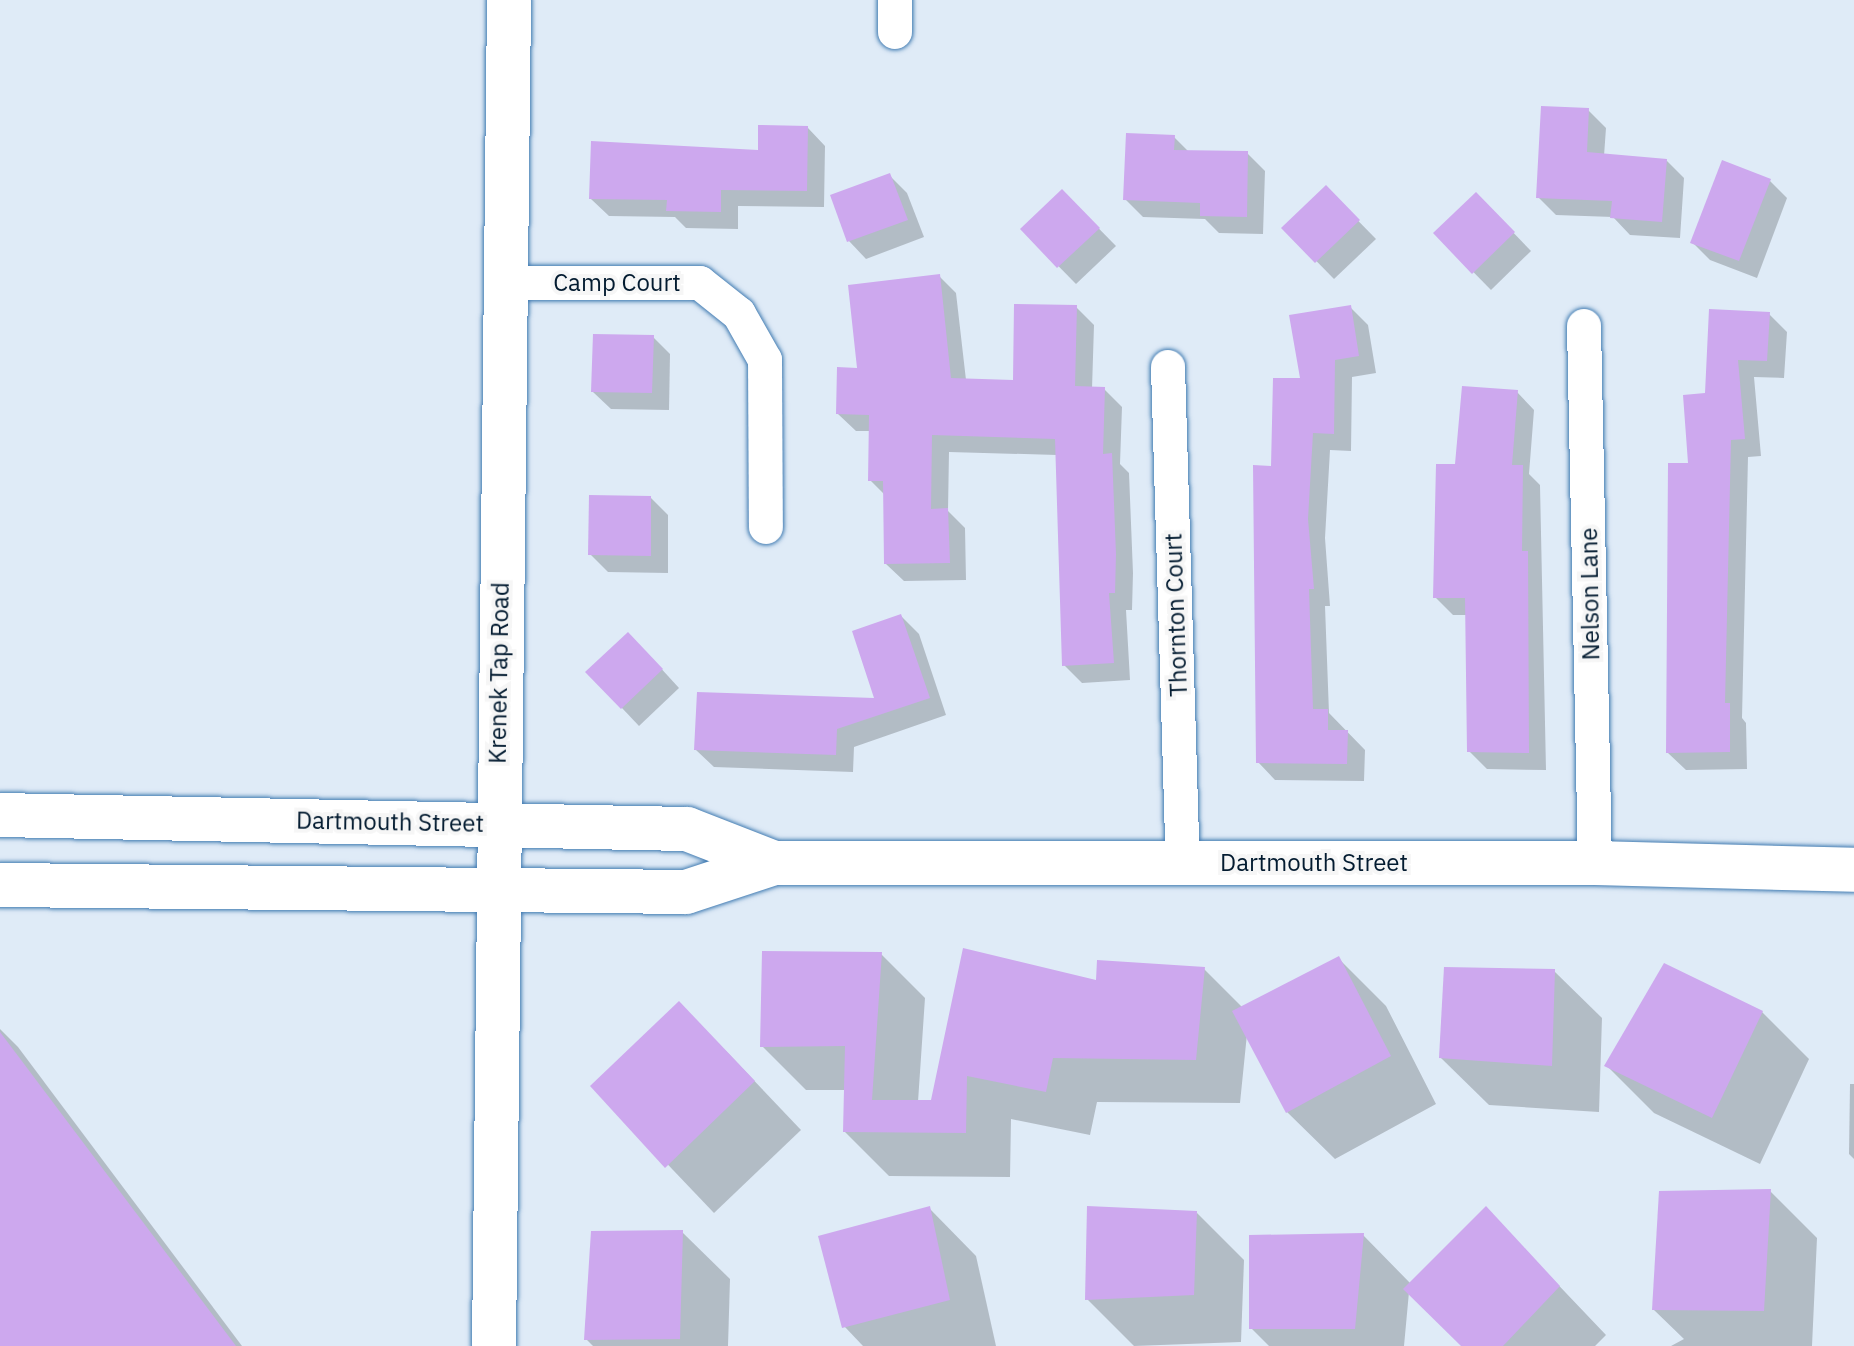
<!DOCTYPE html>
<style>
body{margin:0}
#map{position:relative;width:1854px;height:1346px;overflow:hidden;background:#dfebf7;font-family:"IBM Plex Sans",sans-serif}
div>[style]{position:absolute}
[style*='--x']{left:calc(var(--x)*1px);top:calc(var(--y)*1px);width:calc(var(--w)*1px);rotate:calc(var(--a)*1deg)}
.shadow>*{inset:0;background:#0003}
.building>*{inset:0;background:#cda8ee}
.roads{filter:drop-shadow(0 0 2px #427cb2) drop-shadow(0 0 2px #427cb2)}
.minor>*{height:34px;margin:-17px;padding:0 17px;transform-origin:17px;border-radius:17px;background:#fff}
.tertiary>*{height:44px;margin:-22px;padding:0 22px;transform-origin:22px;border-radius:22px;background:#fff}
span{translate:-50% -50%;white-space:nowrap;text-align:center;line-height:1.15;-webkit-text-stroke:8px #f6f6f6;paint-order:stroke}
.street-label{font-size:24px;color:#031b30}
</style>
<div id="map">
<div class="shadow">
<div style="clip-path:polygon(1588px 110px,1606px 128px,1604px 156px,1666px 160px,1684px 178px,1680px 238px,1630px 235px,1613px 217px,1556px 215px,1538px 197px)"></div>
<div style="clip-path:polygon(808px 128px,825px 146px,824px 207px,738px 206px,738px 229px,686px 228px,675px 217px,609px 216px,591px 199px,760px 152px)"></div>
<div style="clip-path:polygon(1174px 137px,1189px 152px,1247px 153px,1265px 171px,1263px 234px,1219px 233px,1205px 219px,1143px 217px,1125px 199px)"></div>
<div style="clip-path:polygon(889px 175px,907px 193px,924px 237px,866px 259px,849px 241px)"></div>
<div style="clip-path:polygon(1770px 181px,1787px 198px,1757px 278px,1710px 260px,1692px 242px)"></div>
<div style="clip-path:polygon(1326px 188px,1376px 239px,1334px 279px,1284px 228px)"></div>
<div style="clip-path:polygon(1062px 191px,1116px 246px,1076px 284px,1023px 230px)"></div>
<div style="clip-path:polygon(1476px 194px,1531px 251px,1491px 290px,1436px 234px)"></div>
<div style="clip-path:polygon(939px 276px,956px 293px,966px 380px,1015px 382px,1076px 307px,1094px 325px,1092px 389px,1104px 389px,1122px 407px,1120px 464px,1129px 473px,1133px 573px,1132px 610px,1126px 610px,1130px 680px,1082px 683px,1064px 665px,1057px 455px,949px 452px,948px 511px,965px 528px,966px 580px,904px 581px,886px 564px,885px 495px,870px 480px,871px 431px,856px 431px,838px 414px,859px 370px)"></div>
<div style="clip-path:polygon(1350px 307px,1368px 325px,1376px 373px,1352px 377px,1351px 451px,1330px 450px,1325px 538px,1330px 606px,1325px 606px,1329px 713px,1365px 750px,1364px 781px,1275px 780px,1258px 762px,1255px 467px,1273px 468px,1302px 380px)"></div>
<div style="clip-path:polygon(1769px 314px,1787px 332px,1784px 378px,1754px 377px,1761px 456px,1748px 457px,1742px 718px,1746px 723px,1747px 769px,1686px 770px,1668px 753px,1690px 466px,1707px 395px)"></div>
<div style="clip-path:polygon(653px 337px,670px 354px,669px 410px,611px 409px,593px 392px)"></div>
<div style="clip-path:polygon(1517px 392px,1534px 410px,1529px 474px,1540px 485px,1546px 770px,1487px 769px,1469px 751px,1467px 615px,1453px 615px,1435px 597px)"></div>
<div style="clip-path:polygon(651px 498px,668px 515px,668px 573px,608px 572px,590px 554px)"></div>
<div style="clip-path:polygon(901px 616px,919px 634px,946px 715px,854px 747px,853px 772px,714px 767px,696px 750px,877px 700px)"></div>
<div style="clip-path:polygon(646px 652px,679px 688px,639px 726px,588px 672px)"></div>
<div style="clip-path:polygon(965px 950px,1098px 982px,1204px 969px,1243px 1008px,1339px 959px,1386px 1006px,1436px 1104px,1335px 1159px,1287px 1112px,1247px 1034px,1240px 1103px,1097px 1102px,1090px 1135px,1011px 1119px,1010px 1177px,889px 1176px,845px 1132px,846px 1090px,806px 1090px,762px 1046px,881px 954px,925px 998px,918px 1102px,932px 1102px)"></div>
<div style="clip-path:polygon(1554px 971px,1602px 1018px,1599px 1112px,1489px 1105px,1441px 1058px)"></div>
<div style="clip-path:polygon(1762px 1012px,1809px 1059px,1760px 1164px,1654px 1113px,1606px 1065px)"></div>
<div style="clip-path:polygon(0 1029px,18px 1047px,242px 1346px,0 1346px)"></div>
<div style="clip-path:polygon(726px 1051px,801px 1130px,714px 1213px,593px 1086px)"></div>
<div style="clip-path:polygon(1850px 1084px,1854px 1084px,1854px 1159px,1849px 1154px)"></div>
<div style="clip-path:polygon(1770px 1191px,1817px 1238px,1812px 1346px,1671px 1346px,1684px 1339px,1654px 1310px)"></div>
<div style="clip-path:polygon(929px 1208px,976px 1256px,996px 1346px,863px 1346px,844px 1326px)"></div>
<div style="clip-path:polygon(1486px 1209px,1606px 1335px,1595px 1346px,1464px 1346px,1409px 1292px,1404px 1346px,1269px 1346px,1251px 1328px,1363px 1235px,1411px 1284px)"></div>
<div style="clip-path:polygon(1197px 1213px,1244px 1260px,1241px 1342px,1134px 1346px,1087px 1299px)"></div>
<div style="clip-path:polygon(682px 1232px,730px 1279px,728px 1346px,593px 1346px,586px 1339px)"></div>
</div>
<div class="building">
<div style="clip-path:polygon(1541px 106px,1589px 108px,1587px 152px,1667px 159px,1662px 222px,1610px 218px,1612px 201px,1536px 198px)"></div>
<div style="clip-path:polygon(758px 125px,808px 126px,807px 191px,721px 190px,721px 212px,666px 211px,667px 200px,589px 199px,591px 141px,758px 150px)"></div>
<div style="clip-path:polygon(1126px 133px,1175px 135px,1174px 150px,1248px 151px,1247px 217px,1200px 216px,1200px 203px,1123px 200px)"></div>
<div style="clip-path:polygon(1722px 160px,1771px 179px,1739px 261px,1690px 243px)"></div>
<div style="clip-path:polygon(890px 173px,908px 220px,847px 242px,830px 195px)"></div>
<div style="clip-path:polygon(1326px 185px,1360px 220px,1315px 263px,1281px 228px)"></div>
<div style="clip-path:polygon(1062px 189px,1100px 228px,1057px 268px,1020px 229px)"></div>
<div style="clip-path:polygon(1476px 192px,1515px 232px,1472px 274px,1433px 233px)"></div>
<div style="clip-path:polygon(940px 274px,951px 378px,1013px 380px,1014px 304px,1077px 305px,1075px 386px,1105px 387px,1103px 454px,1112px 453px,1116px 554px,1115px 593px,1109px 593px,1114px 663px,1062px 666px,1055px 439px,932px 435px,931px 509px,948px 508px,950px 563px,884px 564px,883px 481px,868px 481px,869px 415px,836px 414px,837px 367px,857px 368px,848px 285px)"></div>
<div style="clip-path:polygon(1351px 305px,1359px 356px,1335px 360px,1334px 434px,1313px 433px,1308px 519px,1314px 589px,1309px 589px,1313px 709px,1328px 709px,1328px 730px,1348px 730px,1347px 764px,1256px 763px,1253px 465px,1271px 466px,1273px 378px,1300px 378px,1289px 315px)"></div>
<div style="clip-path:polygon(1709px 309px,1770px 312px,1767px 361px,1738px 360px,1745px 439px,1731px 440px,1725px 703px,1730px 703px,1730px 752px,1666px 753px,1668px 463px,1688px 463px,1683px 395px,1705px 393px)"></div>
<div style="clip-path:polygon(593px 334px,654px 335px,652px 393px,591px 392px)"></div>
<div style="clip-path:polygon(1462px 386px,1518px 390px,1512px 465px,1523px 465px,1522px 551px,1528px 551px,1529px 753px,1467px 752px,1465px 598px,1433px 598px,1436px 464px,1455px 464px)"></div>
<div style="clip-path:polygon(589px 495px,651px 496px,651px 556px,588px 555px)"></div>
<div style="clip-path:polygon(901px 614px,930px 698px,837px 729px,836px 755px,694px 750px,697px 692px,874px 698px,852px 631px)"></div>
<div style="clip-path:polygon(628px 632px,663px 669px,621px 709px,585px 672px)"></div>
<div style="clip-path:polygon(963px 948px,1096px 980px,1097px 960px,1205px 967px,1196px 1060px,1053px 1058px,1046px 1092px,967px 1076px,966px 1133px,843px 1132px,845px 1046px,760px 1047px,762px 951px,882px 952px,872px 1100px,931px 1100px)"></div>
<div style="clip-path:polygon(1339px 956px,1391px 1056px,1286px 1113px,1232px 1011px)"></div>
<div style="clip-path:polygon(1664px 963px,1763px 1011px,1712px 1118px,1604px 1066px)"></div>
<div style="clip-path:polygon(1444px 967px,1555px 969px,1552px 1066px,1439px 1058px)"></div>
<div style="clip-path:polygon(679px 1001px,755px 1081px,665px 1168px,590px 1086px)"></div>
<div style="clip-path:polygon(0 1032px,236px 1346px,0 1346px)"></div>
<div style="clip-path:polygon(1771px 1189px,1764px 1311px,1652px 1310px,1659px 1191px)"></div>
<div style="clip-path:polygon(930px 1206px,950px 1300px,842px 1328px,818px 1236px)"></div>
<div style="clip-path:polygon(1087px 1206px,1197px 1211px,1194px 1295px,1085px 1300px)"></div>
<div style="clip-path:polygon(1486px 1206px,1560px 1286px,1503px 1346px,1461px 1346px,1403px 1289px)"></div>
<div style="clip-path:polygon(683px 1230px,680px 1339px,584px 1340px,591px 1231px)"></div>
<div style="clip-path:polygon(1364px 1233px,1355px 1329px,1249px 1329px,1249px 1235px)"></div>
</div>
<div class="roads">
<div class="minor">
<div style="--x:895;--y:32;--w:32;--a:-90"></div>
<div style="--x:503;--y:283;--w:197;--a:0"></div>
<div style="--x:700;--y:283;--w:50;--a:38.5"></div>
<div style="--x:739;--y:314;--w:53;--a:60.5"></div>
<div style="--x:765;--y:360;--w:167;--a:89.7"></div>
<div style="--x:1584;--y:326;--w:537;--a:88.83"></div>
<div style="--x:1168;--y:367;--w:496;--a:88.3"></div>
</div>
<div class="tertiary">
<div style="--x:0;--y:815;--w:687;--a:1.17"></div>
<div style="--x:687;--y:829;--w:93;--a:21.3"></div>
<div style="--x:0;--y:885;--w:686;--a:0.58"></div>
<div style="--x:686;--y:892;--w:93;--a:-18.2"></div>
<div style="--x:774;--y:863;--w:821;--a:0"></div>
<div style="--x:1595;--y:863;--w:259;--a:1.5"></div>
<div style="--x:494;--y:1346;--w:1346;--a:-89.36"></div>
</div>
</div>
<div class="street-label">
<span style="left:617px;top:283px">Camp Court</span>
<span style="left:1590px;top:594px;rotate:-91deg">Nelson Lane</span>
<span style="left:1176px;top:615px;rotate:-92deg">Thornton Court</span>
<span style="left:499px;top:673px;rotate:-89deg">Krenek Tap Road</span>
<span style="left:390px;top:822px;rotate:1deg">Dartmouth Street</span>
<span style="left:1314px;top:863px">Dartmouth Street</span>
</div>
</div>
